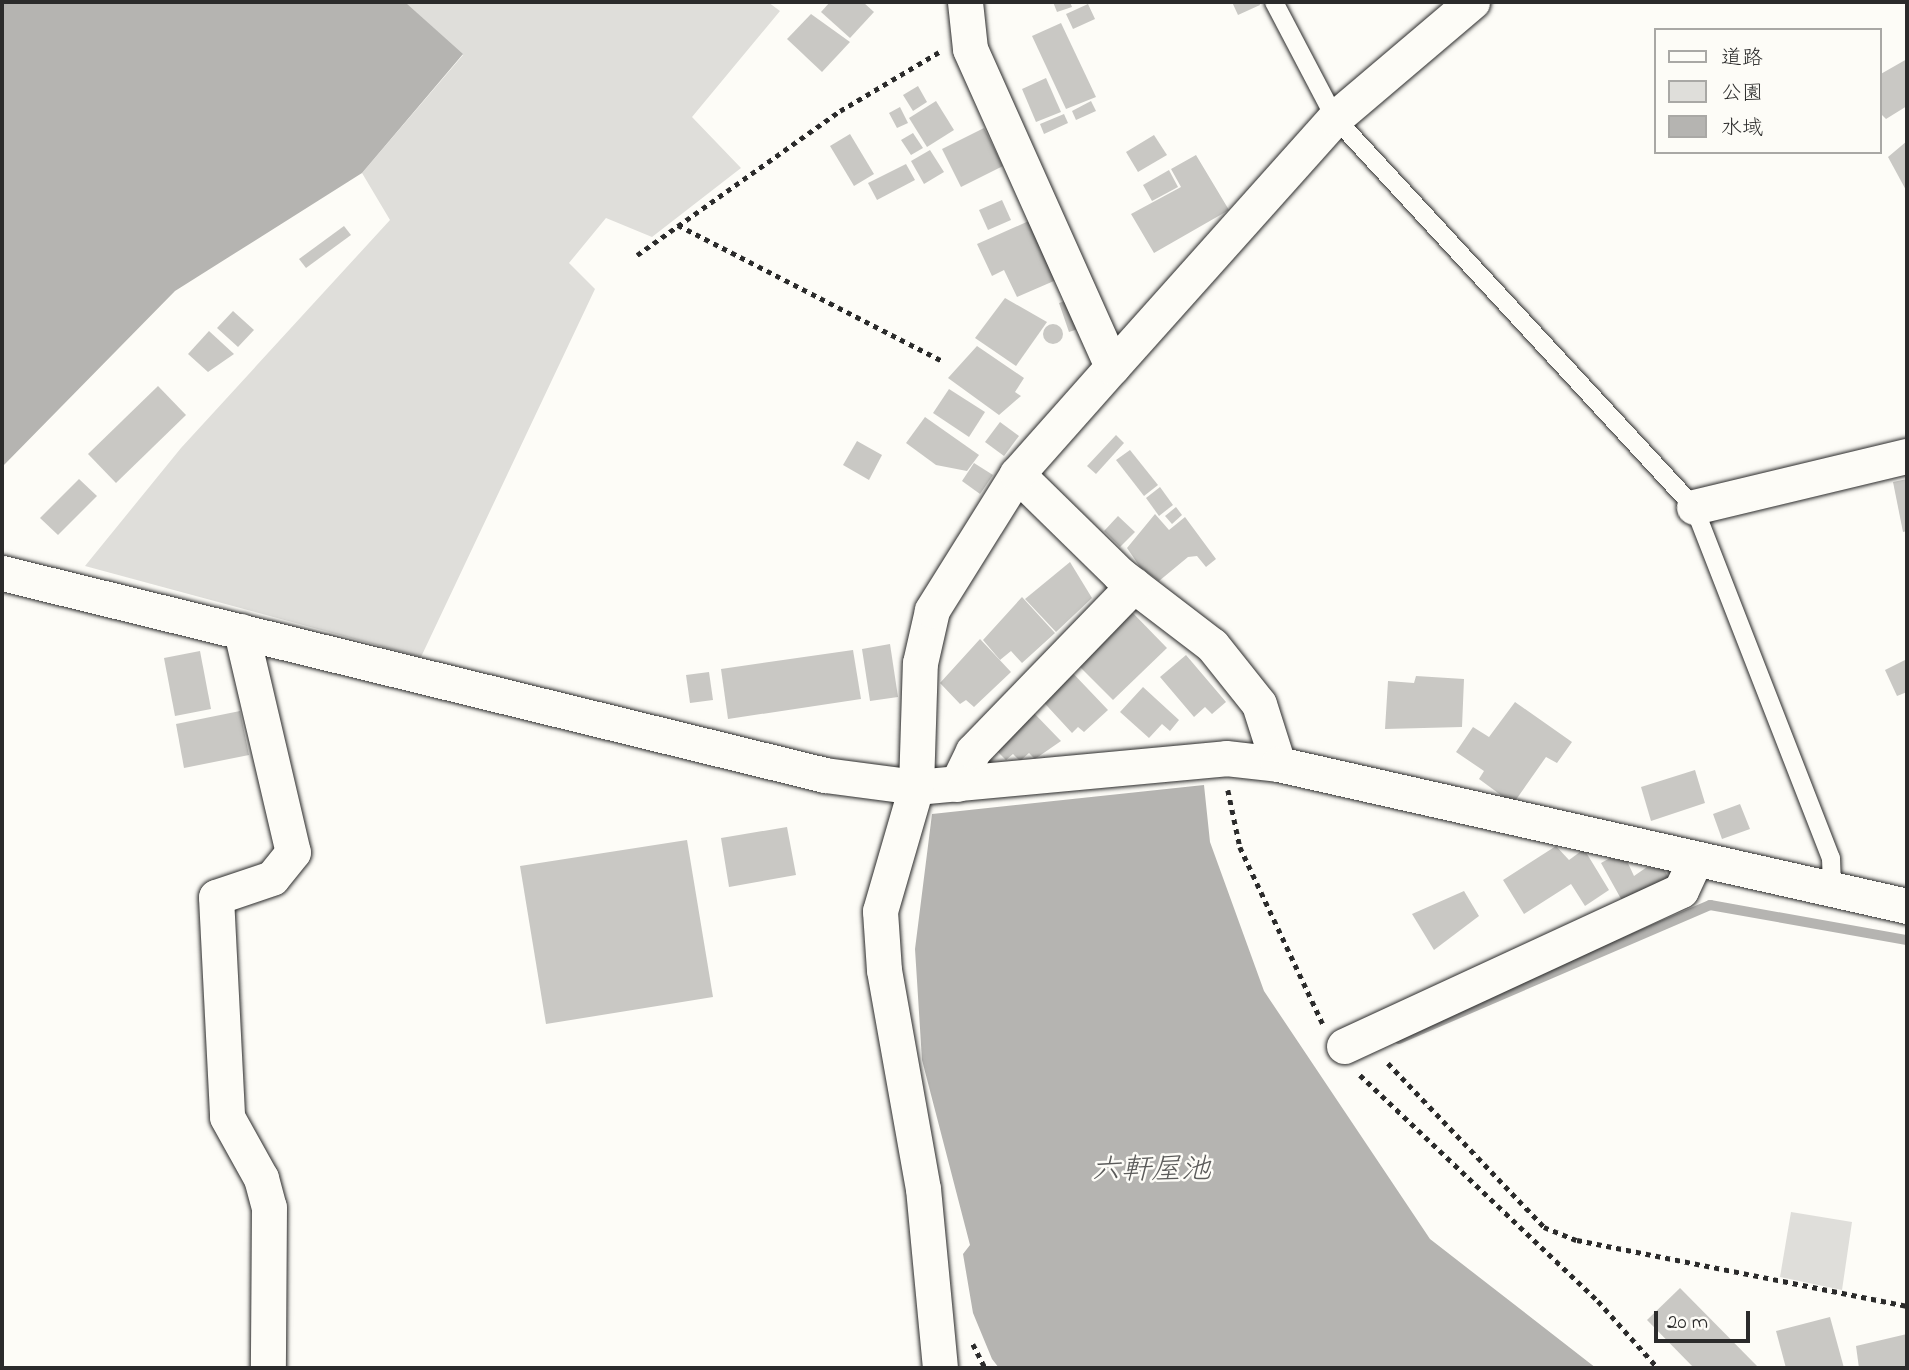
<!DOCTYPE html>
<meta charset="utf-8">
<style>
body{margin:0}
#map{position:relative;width:1909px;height:1370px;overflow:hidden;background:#fdfcf7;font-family:"Indie Flower","Klee One",sans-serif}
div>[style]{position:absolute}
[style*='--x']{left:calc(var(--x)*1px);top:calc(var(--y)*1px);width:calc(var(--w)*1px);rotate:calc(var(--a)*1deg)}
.green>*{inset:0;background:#dfdeda}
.water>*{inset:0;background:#b5b4b1}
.stream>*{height:10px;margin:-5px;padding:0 5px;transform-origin:5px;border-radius:5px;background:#b5b4b1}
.building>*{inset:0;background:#c9c8c4}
.round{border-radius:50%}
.path>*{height:4.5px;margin-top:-2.25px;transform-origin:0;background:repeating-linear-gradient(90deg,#2b2b2b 0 5px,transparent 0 10px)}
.roads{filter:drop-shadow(0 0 2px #2b2b2b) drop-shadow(0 0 2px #2b2b2b)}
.service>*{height:18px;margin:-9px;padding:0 9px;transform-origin:9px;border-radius:9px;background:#fdfcf7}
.minor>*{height:35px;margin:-17.5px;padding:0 17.5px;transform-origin:17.5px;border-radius:17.5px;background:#fdfcf7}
span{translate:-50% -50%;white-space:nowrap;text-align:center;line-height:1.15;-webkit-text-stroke:5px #fdfcf7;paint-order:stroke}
.water-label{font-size:30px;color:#5b5b5a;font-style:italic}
.frame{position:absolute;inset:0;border:4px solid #2b2b2b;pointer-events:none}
.legend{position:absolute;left:1654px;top:28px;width:228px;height:126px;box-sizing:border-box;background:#fdfcf7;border:2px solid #a9a8a5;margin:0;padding:9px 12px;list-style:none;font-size:21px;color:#2b2b2b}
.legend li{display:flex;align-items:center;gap:14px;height:35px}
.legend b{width:35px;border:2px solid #a9a8a5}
.scale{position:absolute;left:1654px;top:1311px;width:96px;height:32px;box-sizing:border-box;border:4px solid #2b2b2b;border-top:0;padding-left:9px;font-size:21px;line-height:24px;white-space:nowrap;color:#2b2b2b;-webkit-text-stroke:5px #fdfcf7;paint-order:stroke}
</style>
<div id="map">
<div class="green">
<div style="clip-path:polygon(405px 2px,768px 2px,780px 11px,692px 117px,741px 168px,652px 237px,606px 218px,569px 263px,595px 289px,421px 657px,85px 566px,181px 448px,390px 220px,362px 173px,463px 55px)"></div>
<div style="clip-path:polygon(1791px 1212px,1852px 1222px,1842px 1290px,1780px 1277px)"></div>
</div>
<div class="water">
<div style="clip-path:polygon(2px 2px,405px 2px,463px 54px,362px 173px,175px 291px,2px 467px)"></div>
<div style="clip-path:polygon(1204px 785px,1210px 842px,1264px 991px,1430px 1239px,1596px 1368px,999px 1368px,992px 1359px,973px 1313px,963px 1254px,970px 1245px,922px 1060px,915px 949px,932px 814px)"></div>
</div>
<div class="stream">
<div style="--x:1399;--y:1039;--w:339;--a:-23.3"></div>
<div style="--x:1710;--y:905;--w:200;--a:10.1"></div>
</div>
<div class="building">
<div style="clip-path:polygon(830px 2px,863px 2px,874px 12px,850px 38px,821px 12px)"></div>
<div style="clip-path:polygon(1053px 2px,1070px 2px,1072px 7px,1057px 12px)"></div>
<div style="clip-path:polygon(1232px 2px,1259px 2px,1260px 5px,1238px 15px)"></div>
<div style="clip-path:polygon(1088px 4px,1095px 19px,1073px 29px,1066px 14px)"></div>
<div style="clip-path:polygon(811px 14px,850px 42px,822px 72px,787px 39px)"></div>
<div style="clip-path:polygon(1061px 23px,1096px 97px,1066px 109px,1032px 36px)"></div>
<div style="clip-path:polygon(1907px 59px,1907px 106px,1886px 119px,1879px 112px,1879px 75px)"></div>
<div style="clip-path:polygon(1046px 78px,1061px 112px,1036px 122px,1022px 89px)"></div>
<div style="clip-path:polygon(918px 86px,927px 102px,913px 111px,903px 95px)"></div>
<div style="clip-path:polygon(936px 101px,954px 130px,927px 147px,909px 118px)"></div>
<div style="clip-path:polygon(1091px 101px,1096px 111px,1076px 120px,1072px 111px)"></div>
<div style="clip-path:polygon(900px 107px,908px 123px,897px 128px,889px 113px)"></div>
<div style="clip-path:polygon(1064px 114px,1068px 123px,1044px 134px,1040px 124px)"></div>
<div style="clip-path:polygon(984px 128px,1003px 166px,961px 187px,942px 149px)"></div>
<div style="clip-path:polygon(913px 133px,923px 148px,911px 155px,901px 140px)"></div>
<div style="clip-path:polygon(850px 134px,874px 174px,854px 186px,830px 146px)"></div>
<div style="clip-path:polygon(1154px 135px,1167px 155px,1138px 172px,1126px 152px)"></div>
<div style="clip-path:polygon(1907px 141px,1907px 192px,1888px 157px)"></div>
<div style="clip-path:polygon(930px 150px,944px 172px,924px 184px,911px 161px)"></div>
<div style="clip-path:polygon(1196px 155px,1229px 210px,1154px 253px,1131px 214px,1181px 187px,1171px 169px)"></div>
<div style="clip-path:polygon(906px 164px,915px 180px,877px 200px,868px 183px)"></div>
<div style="clip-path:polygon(1169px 170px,1178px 187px,1152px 201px,1143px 185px)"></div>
<div style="clip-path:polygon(1002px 200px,1011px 220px,988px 230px,979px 210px)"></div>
<div style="clip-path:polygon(1031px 220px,1070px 274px,1017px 297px,1004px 270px,992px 276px,977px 244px)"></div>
<div style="clip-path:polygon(344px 226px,351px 235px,306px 268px,299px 259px)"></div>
<div style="clip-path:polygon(1077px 297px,1087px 326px,1069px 332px,1059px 303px)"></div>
<div style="clip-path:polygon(1005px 298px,1047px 322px,1016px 366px,975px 338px)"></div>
<div style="clip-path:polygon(233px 311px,254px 330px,238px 347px,217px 328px)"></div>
<div class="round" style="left:1043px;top:324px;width:20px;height:20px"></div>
<div style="clip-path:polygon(209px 331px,234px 354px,208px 372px,188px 354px)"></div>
<div style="clip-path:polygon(977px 346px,1024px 378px,1015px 392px,1021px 396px,999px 415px,948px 378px)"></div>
<div style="clip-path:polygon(158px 386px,186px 415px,116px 483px,88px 454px)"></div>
<div style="clip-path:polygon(949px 389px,985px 412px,969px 437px,933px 413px)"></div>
<div style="clip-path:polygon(925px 417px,979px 455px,967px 471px,936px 465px,906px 443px)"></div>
<div style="clip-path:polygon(1000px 422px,1019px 436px,1004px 456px,985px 442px)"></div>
<div style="clip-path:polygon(1116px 435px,1124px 443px,1096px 474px,1087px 466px)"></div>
<div style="clip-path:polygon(857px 441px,882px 455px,869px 480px,843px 465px)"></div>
<div style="clip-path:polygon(1130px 450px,1158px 485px,1144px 496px,1116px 460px)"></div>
<div style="clip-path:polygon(974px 463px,993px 475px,980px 494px,962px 481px)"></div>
<div style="clip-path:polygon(79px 479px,97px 496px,58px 535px,40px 518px)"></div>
<div style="clip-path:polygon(1907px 479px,1907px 531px,1903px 532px,1893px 482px)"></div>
<div style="clip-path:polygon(1160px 487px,1173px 505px,1159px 516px,1146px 498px)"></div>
<div style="clip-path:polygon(1176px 507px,1182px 515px,1172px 524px,1165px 516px)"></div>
<div style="clip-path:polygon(1155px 514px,1169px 530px,1185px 517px,1216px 559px,1206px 567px,1197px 556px,1188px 557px,1159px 581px,1140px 567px,1127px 548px)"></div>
<div style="clip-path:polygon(1118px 516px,1135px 532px,1120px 547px,1104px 531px)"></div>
<div style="clip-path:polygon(1070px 562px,1092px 598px,1056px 632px,1025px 599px)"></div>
<div style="clip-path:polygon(1022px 597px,1055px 633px,1022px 663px,1011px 651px,1000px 660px,983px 640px)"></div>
<div style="clip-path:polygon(1129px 609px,1167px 648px,1113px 700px,1075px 662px)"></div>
<div style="clip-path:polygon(980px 639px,1011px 672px,974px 707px,966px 700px,960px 704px,940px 683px)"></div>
<div style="clip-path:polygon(890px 644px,898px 697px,870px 701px,862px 649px)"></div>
<div style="clip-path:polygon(853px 650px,861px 699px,728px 719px,721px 669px)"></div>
<div style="clip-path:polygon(200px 651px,211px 709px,175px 716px,164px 658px)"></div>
<div style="clip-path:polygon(1186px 655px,1226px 702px,1212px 714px,1205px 707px,1194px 717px,1160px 677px)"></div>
<div style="clip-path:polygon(1907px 659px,1907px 692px,1897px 696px,1885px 670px)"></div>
<div style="clip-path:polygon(1067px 667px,1108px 710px,1084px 732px,1078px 727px,1072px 733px,1037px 695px)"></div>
<div style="clip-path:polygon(709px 672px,713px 700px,690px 703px,686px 675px)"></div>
<div style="clip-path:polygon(1416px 676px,1464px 679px,1462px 727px,1385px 729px,1388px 681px,1414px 683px)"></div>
<div style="clip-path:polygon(1143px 687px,1179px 720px,1170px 731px,1162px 724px,1149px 738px,1120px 712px)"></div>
<div style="clip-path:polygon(1515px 702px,1572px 742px,1557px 763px,1546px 757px,1513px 804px,1479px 779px,1484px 771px,1456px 752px,1473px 727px,1489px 737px)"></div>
<div style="clip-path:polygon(1030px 709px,1061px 741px,1035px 759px,1029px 753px,1020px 761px,1013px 754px,1006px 760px,992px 746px)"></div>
<div style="clip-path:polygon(240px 711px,249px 755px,184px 768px,176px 724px)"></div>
<div style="clip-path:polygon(1695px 770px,1705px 803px,1651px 821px,1641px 787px)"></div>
<div style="clip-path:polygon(1740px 804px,1750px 829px,1722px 839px,1713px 814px)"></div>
<div style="clip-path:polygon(787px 827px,796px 875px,729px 887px,721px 838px)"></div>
<div style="clip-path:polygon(687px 840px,713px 997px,546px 1024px,520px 866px)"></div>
<div style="clip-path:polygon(1556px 846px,1569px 860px,1584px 849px,1609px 890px,1585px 906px,1571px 884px,1524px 914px,1503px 880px)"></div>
<div style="clip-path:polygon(1610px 858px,1627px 861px,1634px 876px,1647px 867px,1664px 869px,1670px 881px,1625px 906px,1601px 863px)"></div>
<div style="clip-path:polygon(1464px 891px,1479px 916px,1434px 950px,1412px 914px)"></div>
<div style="clip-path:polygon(1680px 1288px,1759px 1368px,1694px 1368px,1647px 1320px)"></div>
<div style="clip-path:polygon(1830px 1317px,1844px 1368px,1786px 1368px,1776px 1331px)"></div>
<div style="clip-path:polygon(1907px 1334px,1907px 1368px,1859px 1368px,1856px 1346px)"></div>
</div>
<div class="path">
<div style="--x:678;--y:225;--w:298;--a:27.2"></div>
<div style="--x:637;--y:255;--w:249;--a:-35.4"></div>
<div style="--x:840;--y:111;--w:115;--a:-30.8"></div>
<div style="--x:1228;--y:790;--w:58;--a:78.1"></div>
<div style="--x:1240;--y:847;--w:195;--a:64.9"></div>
<div style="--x:1388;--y:1063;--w:226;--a:46.4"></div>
<div style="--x:1544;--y:1227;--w:35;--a:22"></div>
<div style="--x:1577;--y:1240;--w:337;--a:11.3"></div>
<div style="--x:1360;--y:1075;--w:328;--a:43.5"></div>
<div style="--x:1598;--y:1301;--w:90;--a:48.2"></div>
<div style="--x:973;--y:1344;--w:27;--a:63"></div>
</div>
<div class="roads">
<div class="service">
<div style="--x:1274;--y:2;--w:131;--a:62.3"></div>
<div style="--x:1335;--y:118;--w:529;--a:47.3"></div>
<div style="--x:1694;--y:507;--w:377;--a:68.7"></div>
<div style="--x:1831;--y:858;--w:32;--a:88"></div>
</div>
<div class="minor">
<div style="--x:965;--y:2;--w:47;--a:83.9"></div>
<div style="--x:970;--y:49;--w:348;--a:65.9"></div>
<div style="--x:1017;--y:474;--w:143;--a:44.4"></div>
<div style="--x:1119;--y:574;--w:117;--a:37.4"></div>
<div style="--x:1212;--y:645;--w:75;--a:51.5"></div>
<div style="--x:1259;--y:704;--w:63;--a:72.4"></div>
<div style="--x:1694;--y:507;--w:219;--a:-13.5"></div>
<div style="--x:2;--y:573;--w:847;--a:13.79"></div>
<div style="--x:825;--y:775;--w:92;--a:7.5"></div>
<div style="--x:916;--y:787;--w:311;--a:-5.3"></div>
<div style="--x:1226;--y:758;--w:52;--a:6.6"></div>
<div style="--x:1278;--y:764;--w:645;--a:12.72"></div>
<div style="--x:241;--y:631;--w:227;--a:76.8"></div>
<div style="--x:293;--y:852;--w:33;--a:129"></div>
<div style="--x:272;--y:878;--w:59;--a:161.3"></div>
<div style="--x:216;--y:897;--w:220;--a:87.1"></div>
<div style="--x:227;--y:1117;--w:70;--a:60.9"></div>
<div style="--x:261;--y:1178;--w:30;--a:75"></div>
<div style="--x:269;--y:1207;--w:161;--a:90.4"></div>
<div style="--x:957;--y:784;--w:37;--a:-64"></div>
<div style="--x:973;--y:751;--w:231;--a:-45.9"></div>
<div style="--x:1344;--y:1046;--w:371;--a:-24.8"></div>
<div style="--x:1681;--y:890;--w:31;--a:-65"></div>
<div style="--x:940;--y:1368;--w:180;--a:-95.4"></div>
<div style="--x:923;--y:1189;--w:222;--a:-100.1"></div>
<div style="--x:884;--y:970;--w:59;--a:-93.9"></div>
<div style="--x:880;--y:911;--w:129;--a:-73.8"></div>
<div style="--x:916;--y:787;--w:124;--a:-88.2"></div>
<div style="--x:920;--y:663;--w:54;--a:-77.2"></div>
<div style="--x:932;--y:610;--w:160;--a:-58"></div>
<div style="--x:1017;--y:474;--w:143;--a:-48.4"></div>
<div style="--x:1112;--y:367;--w:334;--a:-48.2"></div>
<div style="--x:1335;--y:118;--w:180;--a:-40.3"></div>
</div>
</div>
<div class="water-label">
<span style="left:1151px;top:1171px">六軒屋池</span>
</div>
<div class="frame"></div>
<ul class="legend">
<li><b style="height:9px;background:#fdfcf7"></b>道路</li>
<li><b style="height:19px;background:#dfdeda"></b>公園</li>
<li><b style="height:19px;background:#b5b4b1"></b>水域</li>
</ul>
<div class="scale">20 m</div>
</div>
